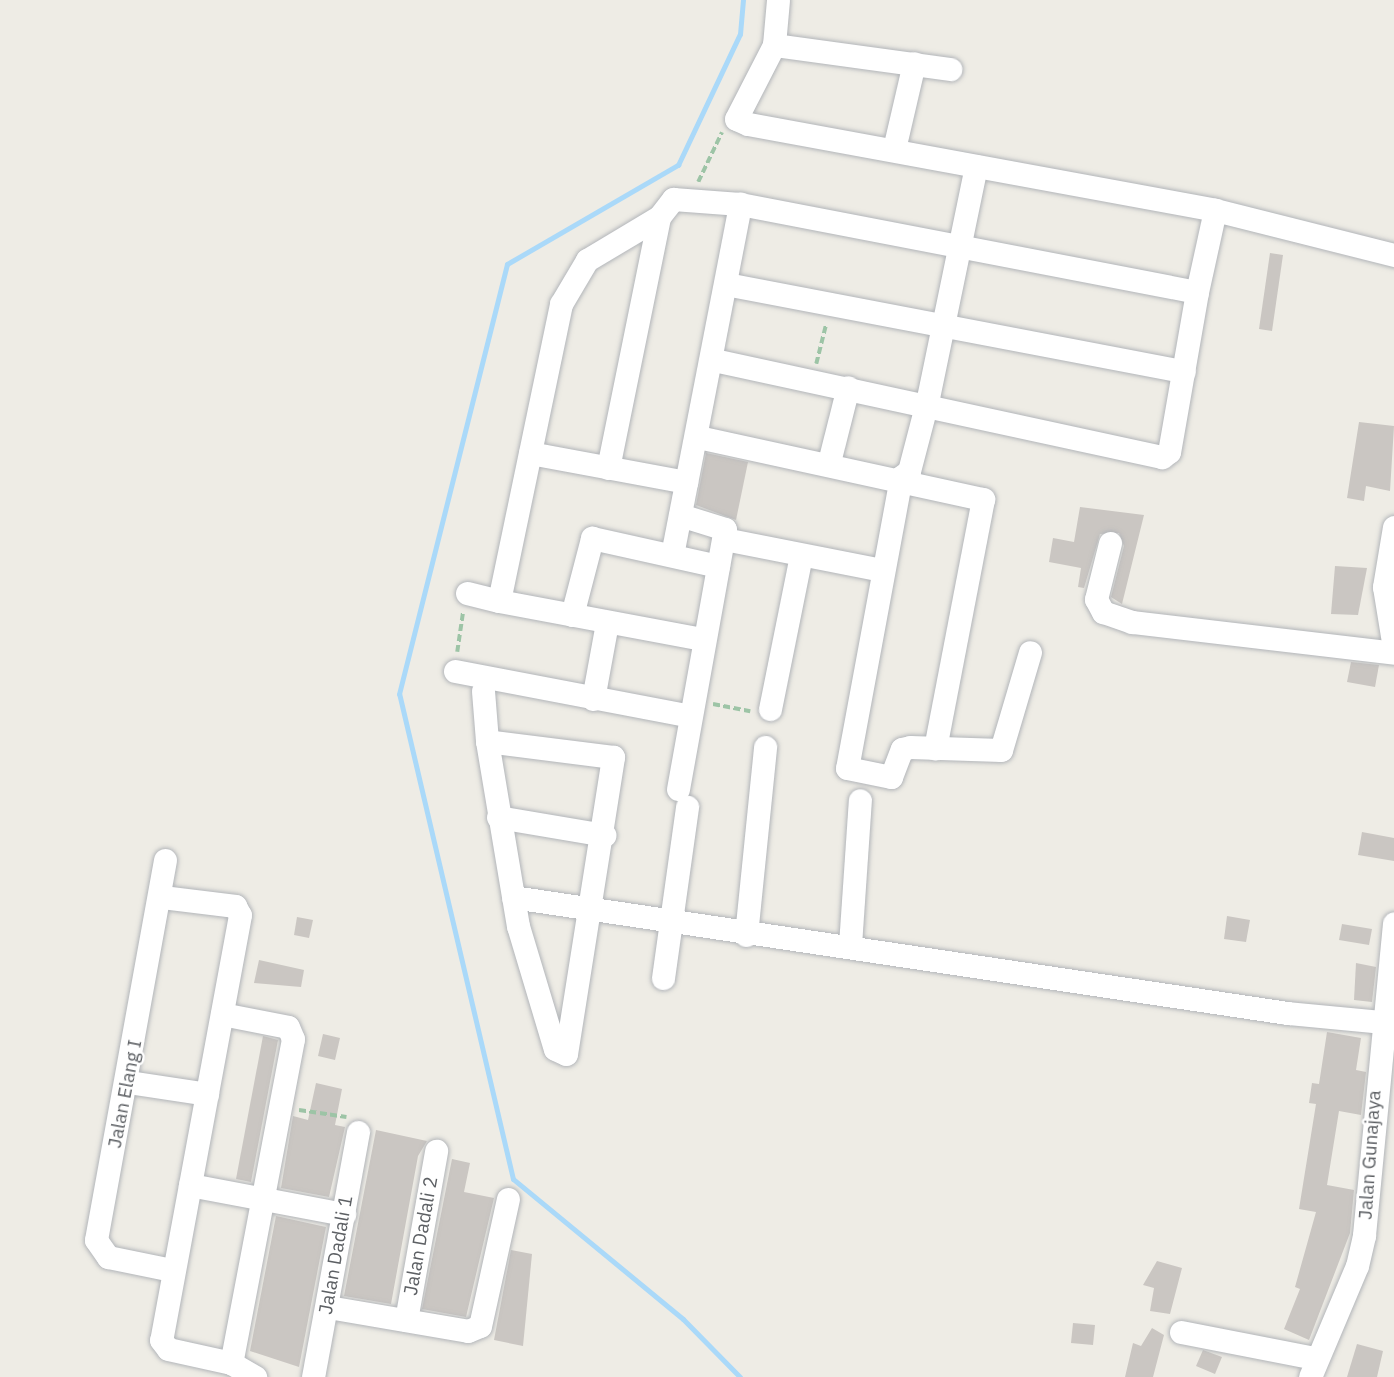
<!DOCTYPE html>
<style>
body{margin:0}
#map{position:relative;width:1394px;height:1377px;overflow:hidden;background:#eeece5;font-family:"IBM Plex Sans",sans-serif}
div>[style]{position:absolute}
[style*='--x']{left:calc(var(--x)*1px);top:calc(var(--y)*1px);width:calc(var(--w)*1px);rotate:calc(var(--a)*1deg)}
.stream>*{height:5px;margin:-2.5px;padding:0 2.5px;transform-origin:2.5px;border-radius:2.5px;background:#aad9f9}
.building>*{inset:0;background:#cac6c2}
.path>*{height:3.5px;margin-top:-1.75px;transform-origin:0;background:repeating-linear-gradient(90deg,#9dc4a6 0 7px,transparent 0 10.5px)}
.roads{filter:drop-shadow(0 0 2px #b2b5b9) drop-shadow(0 0 2px #b2b5b9)}
.minor>*{height:23px;margin:-11.5px;padding:0 11.5px;transform-origin:11.5px;border-radius:11.5px;background:#fff}
span{translate:-50% -50%;white-space:nowrap;text-align:center;line-height:1.15;-webkit-text-stroke:5px #fff;paint-order:stroke}
.street-label{font-size:19px;color:#5d6064}
</style>
<div id="map">
<div class="stream">
<div style="--x:740;--y:1377;--w:81;--a:-134.5"></div>
<div style="--x:683;--y:1319;--w:220;--a:-140.5"></div>
<div style="--x:513;--y:1179;--w:498;--a:-103.2"></div>
<div style="--x:399;--y:694;--w:443;--a:-75.9"></div>
<div style="--x:507;--y:264;--w:198;--a:-30.1"></div>
<div style="--x:678;--y:165;--w:145;--a:-64.7"></div>
<div style="--x:740;--y:34;--w:34;--a:-85"></div>
</div>
<div class="building">
<div style="clip-path:polygon(1270px 253px,1283px 255px,1272px 331px,1259px 329px)"></div>
<div style="clip-path:polygon(1359px 422px,1394px 426px,1390px 491px,1366px 486px,1364px 501px,1347px 498px)"></div>
<div style="clip-path:polygon(706px 453px,748px 462px,736px 520px,696px 505px)"></div>
<div style="clip-path:polygon(1080px 507px,1144px 515px,1122px 604px,1111px 597px,1124px 546px,1119px 533px,1100px 534px,1084px 588px,1078px 587px,1081px 568px,1049px 562px,1053px 538px,1074px 542px)"></div>
<div style="clip-path:polygon(1335px 566px,1367px 568px,1358px 615px,1331px 614px)"></div>
<div style="clip-path:polygon(1351px 662px,1379px 665px,1375px 687px,1347px 682px)"></div>
<div style="clip-path:polygon(1362px 832px,1394px 838px,1394px 861px,1358px 855px)"></div>
<div style="clip-path:polygon(1227px 916px,1250px 920px,1246px 942px,1224px 939px)"></div>
<div style="clip-path:polygon(297px 917px,313px 920px,309px 938px,294px 935px)"></div>
<div style="clip-path:polygon(1342px 924px,1372px 929px,1369px 945px,1339px 940px)"></div>
<div style="clip-path:polygon(259px 960px,304px 970px,301px 987px,254px 983px)"></div>
<div style="clip-path:polygon(1356px 963px,1376px 967px,1372px 1002px,1354px 1000px)"></div>
<div style="clip-path:polygon(1327px 1032px,1361px 1038px,1356px 1070px,1366px 1072px,1361px 1115px,1339px 1111px,1327px 1185px,1354px 1190px,1350px 1233px,1309px 1340px,1284px 1329px,1300px 1289px,1295px 1287px,1316px 1212px,1299px 1209px,1316px 1104px,1309px 1103px,1312px 1083px,1319px 1084px)"></div>
<div style="clip-path:polygon(323px 1034px,340px 1038px,335px 1060px,318px 1056px)"></div>
<div style="clip-path:polygon(263px 1036px,278px 1040px,251px 1182px,236px 1179px)"></div>
<div style="clip-path:polygon(316px 1083px,342px 1089px,335px 1125px,345px 1127px,329px 1197px,281px 1188px,293px 1116px,308px 1120px)"></div>
<div style="clip-path:polygon(376px 1130px,427px 1141px,418px 1156px,391px 1304px,344px 1296px)"></div>
<div style="clip-path:polygon(452px 1159px,470px 1163px,464px 1192px,494px 1198px,466px 1317px,422px 1309px)"></div>
<div style="clip-path:polygon(276px 1216px,326px 1227px,299px 1367px,250px 1351px)"></div>
<div style="clip-path:polygon(511px 1250px,532px 1254px,523px 1346px,494px 1340px)"></div>
<div style="clip-path:polygon(1157px 1261px,1182px 1268px,1170px 1314px,1150px 1311px,1154px 1288px,1143px 1285px)"></div>
<div style="clip-path:polygon(1073px 1323px,1095px 1325px,1093px 1345px,1071px 1343px)"></div>
<div style="clip-path:polygon(1152px 1328px,1164px 1335px,1153px 1377px,1125px 1377px,1133px 1343px,1141px 1346px)"></div>
<div style="clip-path:polygon(1357px 1344px,1383px 1351px,1377px 1377px,1347px 1377px)"></div>
<div style="clip-path:polygon(1203px 1350px,1222px 1357px,1215px 1374px,1196px 1366px)"></div>
</div>
<div class="path">
<div style="--x:698;--y:182;--w:55;--a:-64.4"></div>
<div style="--x:816;--y:364;--w:41;--a:-76"></div>
<div style="--x:457;--y:652;--w:41;--a:-81.7"></div>
<div style="--x:713;--y:704;--w:38;--a:11"></div>
<div style="--x:299;--y:1110;--w:48;--a:8.5"></div>
</div>
<div class="roads">
<div class="minor">
<div style="--x:778;--y:0;--w:45;--a:95.1"></div>
<div style="--x:774;--y:45;--w:83;--a:117.2"></div>
<div style="--x:736;--y:119;--w:13;--a:23"></div>
<div style="--x:748;--y:124;--w:475;--a:10.4"></div>
<div style="--x:1215;--y:210;--w:185;--a:14.1"></div>
<div style="--x:774;--y:45;--w:178;--a:7.8"></div>
<div style="--x:894;--y:149;--w:88;--a:-76.9"></div>
<div style="--x:976;--y:166;--w:241;--a:101.7"></div>
<div style="--x:927;--y:402;--w:71;--a:104.6"></div>
<div style="--x:909;--y:471;--w:10;--a:143"></div>
<div style="--x:901;--y:477;--w:296;--a:100.5"></div>
<div style="--x:847;--y:768;--w:45;--a:11.6"></div>
<div style="--x:891;--y:777;--w:30;--a:-69"></div>
<div style="--x:902;--y:749;--w:8;--a:-14"></div>
<div style="--x:910;--y:747;--w:91;--a:1.9"></div>
<div style="--x:1001;--y:750;--w:102;--a:-73.5"></div>
<div style="--x:659;--y:217;--w:84;--a:149.2"></div>
<div style="--x:587;--y:260;--w:51;--a:120.6"></div>
<div style="--x:561;--y:304;--w:303;--a:101.8"></div>
<div style="--x:499;--y:601;--w:208;--a:10.6"></div>
<div style="--x:726;--y:284;--w:466;--a:10.8"></div>
<div style="--x:1197;--y:292;--w:84;--a:-77.6"></div>
<div style="--x:698;--y:437;--w:292;--a:12.3"></div>
<div style="--x:983;--y:499;--w:254;--a:100.9"></div>
<div style="--x:530;--y:453;--w:159;--a:10.5"></div>
<div style="--x:829;--y:462;--w:77;--a:-75.8"></div>
<div style="--x:608;--y:468;--w:256;--a:-78.5"></div>
<div style="--x:659;--y:217;--w:23;--a:-52"></div>
<div style="--x:673;--y:199;--w:67;--a:4.3"></div>
<div style="--x:740;--y:204;--w:465;--a:10.9"></div>
<div style="--x:1197;--y:292;--w:162;--a:99.9"></div>
<div style="--x:1169;--y:452;--w:9;--a:144"></div>
<div style="--x:1162;--y:457;--w:459;--a:-167.8"></div>
<div style="--x:1394;--y:527;--w:61;--a:99.5"></div>
<div style="--x:1384;--y:587;--w:62;--a:80.7"></div>
<div style="--x:724;--y:539;--w:161;--a:11.1"></div>
<div style="--x:1110;--y:543;--w:58;--a:104"></div>
<div style="--x:1096;--y:599;--w:15;--a:62"></div>
<div style="--x:1103;--y:612;--w:31;--a:19"></div>
<div style="--x:1132;--y:622;--w:264;--a:6.7"></div>
<div style="--x:672;--y:555;--w:358;--a:-79"></div>
<div style="--x:467;--y:593;--w:33;--a:14"></div>
<div style="--x:572;--y:615;--w:80;--a:-75.4"></div>
<div style="--x:592;--y:538;--w:129;--a:12.5"></div>
<div style="--x:455;--y:671;--w:239;--a:10.8"></div>
<div style="--x:483;--y:691;--w:50;--a:85.4"></div>
<div style="--x:487;--y:741;--w:188;--a:80.5"></div>
<div style="--x:518;--y:926;--w:128;--a:73.3"></div>
<div style="--x:555;--y:1049;--w:12;--a:24"></div>
<div style="--x:566;--y:1054;--w:301;--a:-81"></div>
<div style="--x:613;--y:757;--w:127;--a:-172.8"></div>
<div style="--x:593;--y:699;--w:77;--a:-79.6"></div>
<div style="--x:770;--y:709;--w:157;--a:-78.6"></div>
<div style="--x:678;--y:789;--w:264;--a:-79.8"></div>
<div style="--x:725;--y:529;--w:47;--a:-162.7"></div>
<div style="--x:498;--y:817;--w:108;--a:9.6"></div>
<div style="--x:165;--y:860;--w:386;--a:100.3"></div>
<div style="--x:96;--y:1240;--w:21;--a:55"></div>
<div style="--x:108;--y:1257;--w:65;--a:11.5"></div>
<div style="--x:162;--y:897;--w:74;--a:7"></div>
<div style="--x:235;--y:906;--w:10;--a:61"></div>
<div style="--x:240;--y:915;--w:432;--a:100.5"></div>
<div style="--x:161;--y:1340;--w:11;--a:52"></div>
<div style="--x:168;--y:1349;--w:65;--a:12.5"></div>
<div style="--x:231;--y:1363;--w:28;--a:30"></div>
<div style="--x:513;--y:897;--w:783;--a:8.52"></div>
<div style="--x:1287;--y:1013;--w:96;--a:5.4"></div>
<div style="--x:746;--y:935;--w:189;--a:-84.2"></div>
<div style="--x:850;--y:945;--w:145;--a:-86.1"></div>
<div style="--x:663;--y:978;--w:173;--a:-82"></div>
<div style="--x:222;--y:1014;--w:67;--a:11.1"></div>
<div style="--x:288;--y:1027;--w:13;--a:67"></div>
<div style="--x:293;--y:1039;--w:330;--a:100.8"></div>
<div style="--x:129;--y:1082;--w:79;--a:8.7"></div>
<div style="--x:190;--y:1185;--w:157;--a:10.7"></div>
<div style="--x:328;--y:1307;--w:142;--a:9.7"></div>
<div style="--x:468;--y:1331;--w:13;--a:-23"></div>
<div style="--x:480;--y:1326;--w:130;--a:-77.6"></div>
<div style="--x:406;--y:1320;--w:172;--a:-79.9"></div>
<div style="--x:1181;--y:1332;--w:136;--a:11"></div>
<div style="--x:313;--y:1377;--w:249;--a:-79.6"></div>
<div style="--x:1310;--y:1377;--w:121;--a:-67.1"></div>
<div style="--x:1357;--y:1266;--w:32;--a:-77"></div>
<div style="--x:1364;--y:1235;--w:313;--a:-84.5"></div>
</div>
</div>
<div class="street-label">
<span style="left:125px;top:1094px;rotate:-79deg">Jalan Elang I</span>
<span style="left:1370px;top:1155px;rotate:-86deg">Jalan Gunajaya</span>
<span style="left:421px;top:1236px;rotate:-80deg">Jalan Dadali 2</span>
<span style="left:336px;top:1255px;rotate:-80deg">Jalan Dadali 1</span>
</div>
</div>
